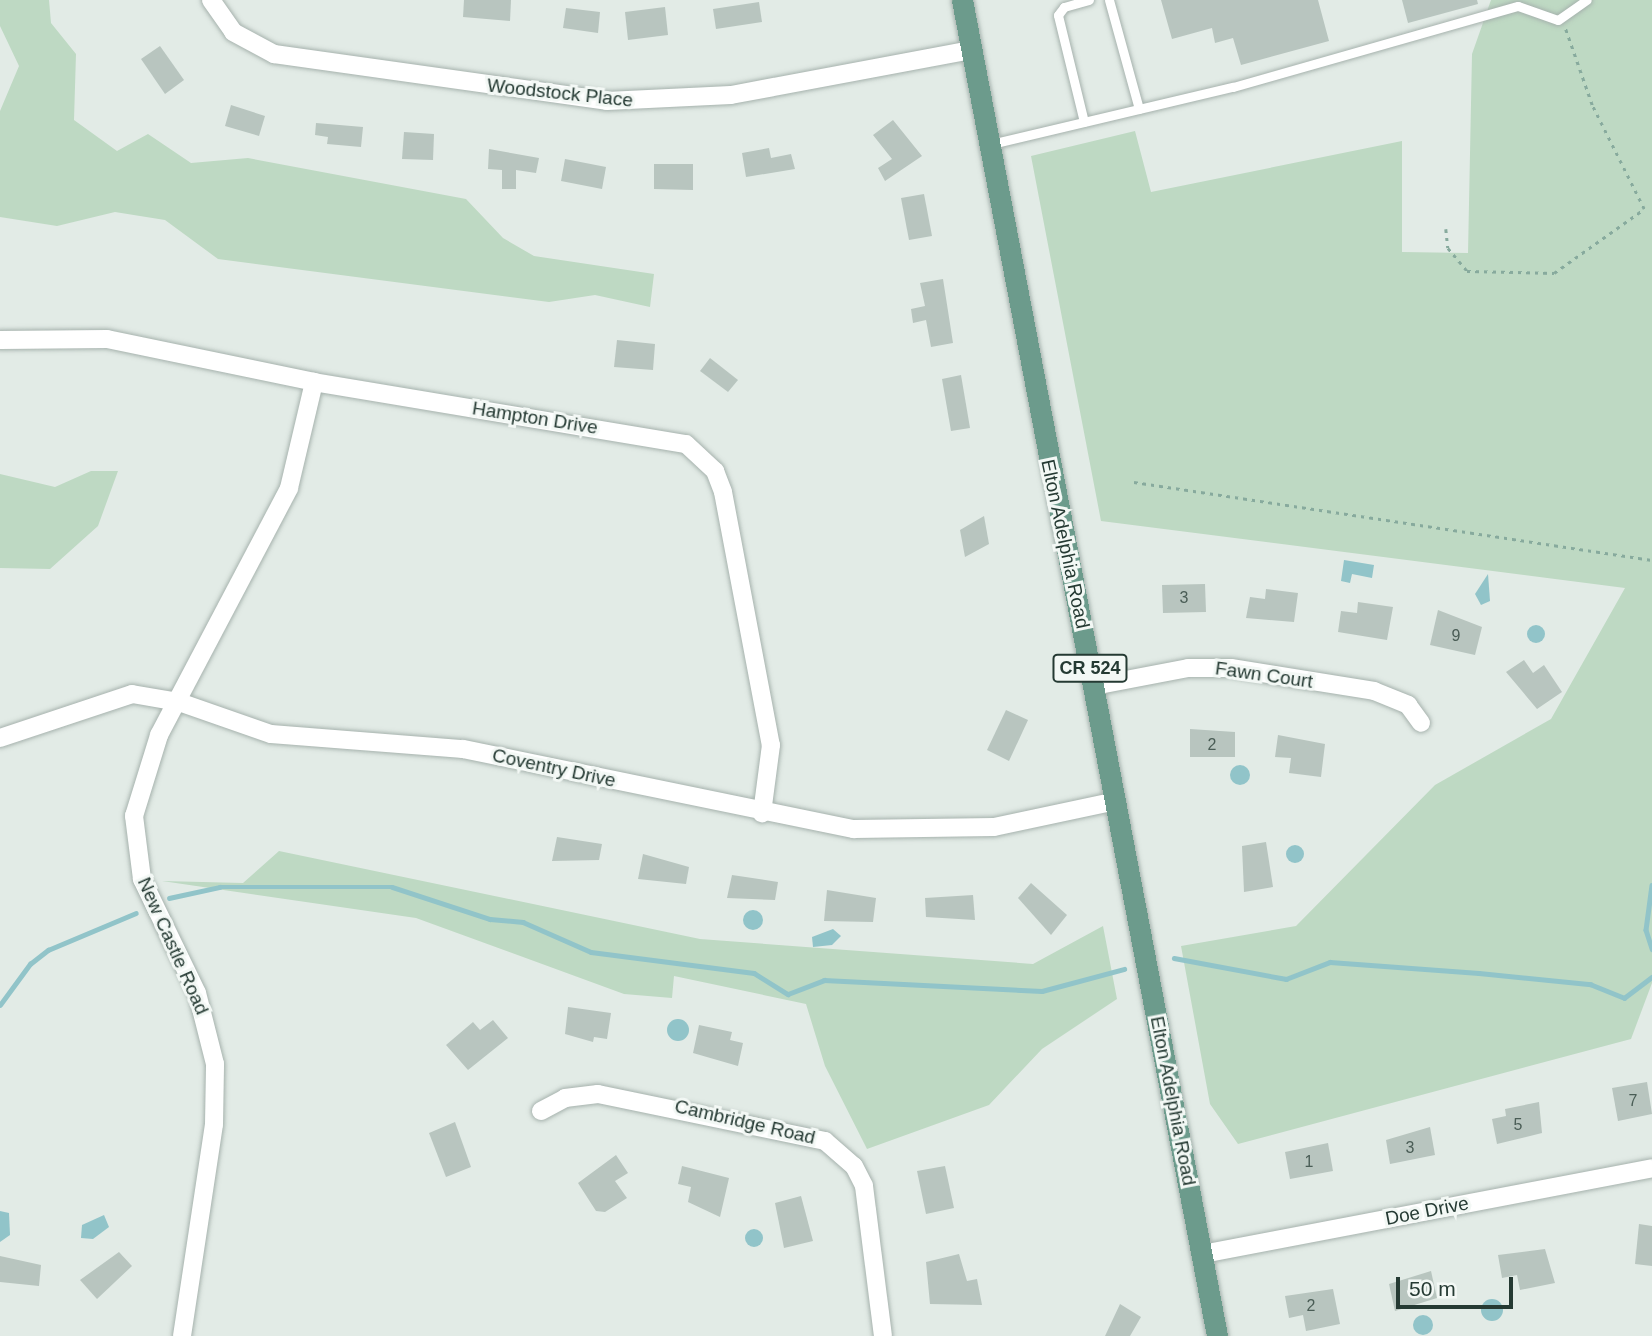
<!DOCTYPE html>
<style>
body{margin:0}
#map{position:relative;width:1652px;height:1336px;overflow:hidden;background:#e2ebe6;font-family:Helvetica,sans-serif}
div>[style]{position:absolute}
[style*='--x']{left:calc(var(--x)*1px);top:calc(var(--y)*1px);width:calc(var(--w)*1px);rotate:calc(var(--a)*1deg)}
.green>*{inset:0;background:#bed9c3}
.water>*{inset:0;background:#91c4c9}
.round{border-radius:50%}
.stream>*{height:4.5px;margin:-2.25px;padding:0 2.25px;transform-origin:2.25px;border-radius:2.25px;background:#91c4c9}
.building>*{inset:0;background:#b8c5bf}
.path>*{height:2.5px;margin-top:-1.25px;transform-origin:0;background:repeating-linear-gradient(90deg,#87aa9d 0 3.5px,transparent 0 8.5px)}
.roads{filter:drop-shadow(0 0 2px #a6b2ad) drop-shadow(0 0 2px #a6b2ad)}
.service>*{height:9px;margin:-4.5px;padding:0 4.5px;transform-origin:4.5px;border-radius:4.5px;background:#fff}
.minor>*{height:18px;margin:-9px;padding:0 9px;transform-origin:9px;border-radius:9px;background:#fff}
.primary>*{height:21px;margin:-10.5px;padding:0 10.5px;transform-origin:10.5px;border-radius:10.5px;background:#6c9b8c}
span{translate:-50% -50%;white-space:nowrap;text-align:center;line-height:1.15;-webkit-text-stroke:6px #f3f8f5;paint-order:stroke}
.number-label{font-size:16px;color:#4a5d56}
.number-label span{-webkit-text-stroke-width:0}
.shield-label span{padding:2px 5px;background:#f3f8f5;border:2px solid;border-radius:5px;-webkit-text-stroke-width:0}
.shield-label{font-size:18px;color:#253a33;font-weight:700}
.street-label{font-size:19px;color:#253a33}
.scale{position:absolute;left:1396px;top:1277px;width:117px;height:32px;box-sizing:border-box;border:4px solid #253a33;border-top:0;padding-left:9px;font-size:21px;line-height:24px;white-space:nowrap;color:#253a33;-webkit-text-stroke:5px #f3f8f5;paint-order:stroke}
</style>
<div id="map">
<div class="green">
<div style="clip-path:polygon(0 0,49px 0,51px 23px,76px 54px,74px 120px,117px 151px,148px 134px,191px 163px,248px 158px,466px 199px,503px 238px,534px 256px,654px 274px,650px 307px,595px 295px,549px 302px,218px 259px,165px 220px,115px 212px,57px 226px,0 217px,0 111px,19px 66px,0 26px)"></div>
<div style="clip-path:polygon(1491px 0,1652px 0,1652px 983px,1631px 1039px,1238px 1144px,1210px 1104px,1181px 946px,1296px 926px,1435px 785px,1551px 719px,1625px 588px,1101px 521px,1031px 156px,1135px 131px,1151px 192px,1402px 141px,1402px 252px,1468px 253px,1472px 54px)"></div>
<div style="clip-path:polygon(91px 471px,118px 471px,98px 526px,50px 569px,0 568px,0 474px,55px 487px)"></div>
<div style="clip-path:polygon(279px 851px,700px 939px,1033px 964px,1103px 926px,1117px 999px,1042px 1049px,989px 1105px,867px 1149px,825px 1066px,806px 1004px,674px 976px,672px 998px,624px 994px,416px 918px,162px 881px,243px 883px)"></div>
</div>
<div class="water">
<div style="clip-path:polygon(1344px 560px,1374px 565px,1372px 578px,1352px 574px,1350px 583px,1341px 581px)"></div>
<div style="clip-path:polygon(1488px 574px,1490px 601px,1481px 605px,1475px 594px)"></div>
<div class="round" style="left:1527px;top:625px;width:18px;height:18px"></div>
<div class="round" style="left:1230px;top:765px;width:20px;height:20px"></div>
<div class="round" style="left:1286px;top:845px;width:18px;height:18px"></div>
<div class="round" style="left:743px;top:910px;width:20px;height:20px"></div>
<div style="clip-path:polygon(833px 929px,841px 936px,832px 945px,813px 947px,812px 937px)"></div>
<div class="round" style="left:667px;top:1019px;width:22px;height:22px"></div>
<div style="clip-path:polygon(0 1211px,9px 1213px,10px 1235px,0 1242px)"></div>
<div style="clip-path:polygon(104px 1215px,109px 1227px,93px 1239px,81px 1238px,82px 1225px)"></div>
<div class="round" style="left:745px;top:1229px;width:18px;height:18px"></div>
<div class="round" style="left:1481px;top:1299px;width:22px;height:22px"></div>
<div class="round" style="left:1413px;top:1315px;width:20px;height:20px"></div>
</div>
<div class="stream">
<div style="--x:1652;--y:885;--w:45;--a:97.6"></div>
<div style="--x:1646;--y:930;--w:20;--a:72"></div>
<div style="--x:169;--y:898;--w:52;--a:-12.2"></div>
<div style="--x:220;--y:887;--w:172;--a:0"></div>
<div style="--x:392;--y:887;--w:103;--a:18.1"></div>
<div style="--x:490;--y:919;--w:33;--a:5"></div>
<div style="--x:523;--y:922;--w:74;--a:23.8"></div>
<div style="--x:591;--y:952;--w:164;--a:7.3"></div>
<div style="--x:754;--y:973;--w:40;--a:32"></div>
<div style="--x:788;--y:994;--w:39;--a:-21"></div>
<div style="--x:824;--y:980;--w:218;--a:2.9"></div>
<div style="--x:1042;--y:991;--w:85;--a:-15"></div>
<div style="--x:1174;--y:958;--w:114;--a:10.6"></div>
<div style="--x:1286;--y:979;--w:47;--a:-21.1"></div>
<div style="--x:1330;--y:962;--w:149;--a:4.2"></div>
<div style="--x:1479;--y:973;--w:112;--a:5.7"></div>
<div style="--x:1590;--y:984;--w:37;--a:22"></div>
<div style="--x:1624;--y:998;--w:35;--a:-37"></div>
<div style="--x:0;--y:1005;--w:51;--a:-53.8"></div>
<div style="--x:30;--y:964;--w:23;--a:-38"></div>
<div style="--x:48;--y:950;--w:95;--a:-22.8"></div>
</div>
<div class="building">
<div style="clip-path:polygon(464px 0,511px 0,510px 21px,463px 17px)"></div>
<div style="clip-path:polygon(1161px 0,1318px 0,1329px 41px,1241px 65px,1233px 38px,1215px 43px,1212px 28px,1172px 39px)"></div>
<div style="clip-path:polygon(1402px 0,1477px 0,1478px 4px,1408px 23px)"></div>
<div style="clip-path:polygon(759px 2px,762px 22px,716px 29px,713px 9px)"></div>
<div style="clip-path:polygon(665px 7px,668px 35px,628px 40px,625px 12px)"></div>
<div style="clip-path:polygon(566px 8px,600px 12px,598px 33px,563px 28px)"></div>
<div style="clip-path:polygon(160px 46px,184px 80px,165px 94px,141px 59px)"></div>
<div style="clip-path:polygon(231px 105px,265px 116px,259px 136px,225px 126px)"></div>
<div style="clip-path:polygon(893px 120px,922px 156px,885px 181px,878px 168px,892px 159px,873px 135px)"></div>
<div style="clip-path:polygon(316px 123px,363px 127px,361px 147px,327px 144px,328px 137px,315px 135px)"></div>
<div style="clip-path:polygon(404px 132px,434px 134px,433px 160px,402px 159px)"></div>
<div style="clip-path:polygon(769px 148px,771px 158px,791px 154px,795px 169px,746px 177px,742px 153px)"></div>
<div style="clip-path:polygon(489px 149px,539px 158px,536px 173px,516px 170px,516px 189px,502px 189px,502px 170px,488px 169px)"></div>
<div style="clip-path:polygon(565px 159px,606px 167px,602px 189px,561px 181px)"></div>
<div style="clip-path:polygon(654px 164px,693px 164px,693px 190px,654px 189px)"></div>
<div style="clip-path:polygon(924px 194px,932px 236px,909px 240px,901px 198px)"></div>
<div style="clip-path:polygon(943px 279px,953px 343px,931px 347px,926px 320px,913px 323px,911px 309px,925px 306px,920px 283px)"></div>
<div style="clip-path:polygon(617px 340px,655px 344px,653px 370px,614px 367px)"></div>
<div style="clip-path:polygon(710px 358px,738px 380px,728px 392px,700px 371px)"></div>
<div style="clip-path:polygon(961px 375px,970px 428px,951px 431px,942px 379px)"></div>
<div style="clip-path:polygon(984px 516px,989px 544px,965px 557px,960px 530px)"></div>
<div style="clip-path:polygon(1205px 584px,1206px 612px,1163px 613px,1162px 585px)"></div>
<div style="clip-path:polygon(1266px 589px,1298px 593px,1294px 622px,1246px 618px,1250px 597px,1265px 599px)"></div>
<div style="clip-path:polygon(1358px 602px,1393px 607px,1387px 640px,1338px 632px,1341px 611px,1357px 613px)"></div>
<div style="clip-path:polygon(1438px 610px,1482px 627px,1475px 655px,1430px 645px)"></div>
<div style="clip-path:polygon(1524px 660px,1533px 673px,1544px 665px,1562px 692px,1537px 709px,1506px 672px)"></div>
<div style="clip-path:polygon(1006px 710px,1028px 720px,1009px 761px,987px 750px)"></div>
<div style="clip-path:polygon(1190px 729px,1235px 732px,1235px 757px,1190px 757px)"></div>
<div style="clip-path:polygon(1278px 735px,1325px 744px,1321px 777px,1289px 773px,1291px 758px,1275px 757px)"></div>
<div style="clip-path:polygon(557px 837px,602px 844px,599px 860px,552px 861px)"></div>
<div style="clip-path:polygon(1266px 842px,1273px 887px,1244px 892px,1242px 846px)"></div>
<div style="clip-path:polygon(643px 854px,689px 867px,686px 884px,638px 879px)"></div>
<div style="clip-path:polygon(732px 875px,778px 882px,775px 900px,727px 898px)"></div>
<div style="clip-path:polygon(1031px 883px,1067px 915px,1051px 935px,1018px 898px)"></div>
<div style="clip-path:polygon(827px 890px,876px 898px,873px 922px,824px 921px)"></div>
<div style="clip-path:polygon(973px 895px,975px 920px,926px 917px,925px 898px)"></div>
<div style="clip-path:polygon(568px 1007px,611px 1013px,607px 1039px,594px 1037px,593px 1042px,565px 1034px)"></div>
<div style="clip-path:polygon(493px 1020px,508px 1038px,468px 1070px,446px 1045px,473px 1022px,480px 1030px)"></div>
<div style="clip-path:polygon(699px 1025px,732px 1032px,730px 1040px,743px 1043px,738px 1066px,693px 1053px)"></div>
<div style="clip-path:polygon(1647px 1082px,1652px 1114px,1618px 1121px,1612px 1088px)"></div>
<div style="clip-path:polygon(1539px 1102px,1542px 1133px,1497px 1144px,1492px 1119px,1506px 1116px,1505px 1109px)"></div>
<div style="clip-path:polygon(455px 1122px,471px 1167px,446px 1177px,429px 1133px)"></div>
<div style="clip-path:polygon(1430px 1127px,1435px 1155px,1390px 1164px,1386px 1140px)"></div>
<div style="clip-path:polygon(1328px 1143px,1333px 1171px,1290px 1179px,1285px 1152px)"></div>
<div style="clip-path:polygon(616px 1155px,628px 1173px,615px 1181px,627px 1198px,605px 1212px,596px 1211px,578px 1183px)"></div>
<div style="clip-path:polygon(682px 1166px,729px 1178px,720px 1217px,688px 1202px,691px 1187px,678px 1184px)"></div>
<div style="clip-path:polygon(945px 1166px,954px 1208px,926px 1214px,917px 1171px)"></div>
<div style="clip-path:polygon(801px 1196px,813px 1241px,784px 1248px,775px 1203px)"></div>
<div style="clip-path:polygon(1639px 1224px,1652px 1226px,1652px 1266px,1635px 1264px)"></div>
<div style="clip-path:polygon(1545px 1249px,1555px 1283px,1520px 1290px,1517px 1275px,1502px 1278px,1498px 1255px)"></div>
<div style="clip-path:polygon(119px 1252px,132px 1266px,97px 1299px,80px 1280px)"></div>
<div style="clip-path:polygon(959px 1254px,967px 1281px,977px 1279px,982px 1305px,930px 1304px,926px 1262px)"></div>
<div style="clip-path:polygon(0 1256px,41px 1265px,39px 1286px,0 1282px)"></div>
<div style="clip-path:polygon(1431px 1271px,1437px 1298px,1395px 1311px,1389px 1284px)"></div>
<div style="clip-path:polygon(1333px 1289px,1340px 1324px,1306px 1331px,1303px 1315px,1289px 1318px,1285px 1296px)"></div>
<div style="clip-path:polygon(1120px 1304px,1141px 1317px,1130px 1336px,1105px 1336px)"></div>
</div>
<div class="path">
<div style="--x:1446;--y:229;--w:19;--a:84"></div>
<div style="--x:1448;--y:248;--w:30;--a:50"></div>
<div style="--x:1467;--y:271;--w:87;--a:1.3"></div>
<div style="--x:1554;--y:273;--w:110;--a:-35.4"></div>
<div style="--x:1644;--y:209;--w:116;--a:-116.6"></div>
<div style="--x:1592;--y:105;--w:82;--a:-109.3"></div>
<div style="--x:1134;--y:482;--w:524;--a:8.56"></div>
</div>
<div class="roads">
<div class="service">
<div style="--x:1109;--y:0;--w:113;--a:74.6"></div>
<div style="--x:1084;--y:122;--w:110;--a:-103.7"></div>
<div style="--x:1058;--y:15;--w:10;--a:-53"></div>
<div style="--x:1064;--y:7;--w:26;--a:-16"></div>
<div style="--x:991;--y:144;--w:249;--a:-13.3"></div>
<div style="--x:1233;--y:87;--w:296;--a:-15.9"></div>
<div style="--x:1518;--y:6;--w:42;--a:19.3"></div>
<div style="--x:1558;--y:20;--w:35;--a:-35"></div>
</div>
<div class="minor">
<div style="--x:211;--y:0;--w:39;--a:55"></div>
<div style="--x:233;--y:32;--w:47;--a:28.2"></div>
<div style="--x:274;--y:54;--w:336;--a:8"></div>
<div style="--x:607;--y:101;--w:124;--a:-2.8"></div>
<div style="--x:731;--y:95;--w:245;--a:-10.6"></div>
<div style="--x:0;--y:340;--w:107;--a:-0.5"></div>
<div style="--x:107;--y:339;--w:211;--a:11.7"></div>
<div style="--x:314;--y:382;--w:377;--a:9.5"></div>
<div style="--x:686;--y:444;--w:40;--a:43"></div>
<div style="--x:715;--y:471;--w:22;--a:69"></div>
<div style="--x:723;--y:492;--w:258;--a:79.3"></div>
<div style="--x:771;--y:745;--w:69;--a:97.5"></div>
<div style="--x:1094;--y:686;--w:96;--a:-10.8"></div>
<div style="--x:1188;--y:668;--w:43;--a:0"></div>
<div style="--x:1231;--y:668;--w:145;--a:9.1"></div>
<div style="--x:1374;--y:691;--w:37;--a:22"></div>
<div style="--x:1408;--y:705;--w:22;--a:54"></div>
<div style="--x:0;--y:738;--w:139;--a:-18.4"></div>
<div style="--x:132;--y:694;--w:48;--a:9.7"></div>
<div style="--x:179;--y:702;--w:97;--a:19.2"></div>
<div style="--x:271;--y:734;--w:193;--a:4.5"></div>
<div style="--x:463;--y:749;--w:399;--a:11.6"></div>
<div style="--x:854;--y:829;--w:140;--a:-0.8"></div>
<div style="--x:994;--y:827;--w:125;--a:-12"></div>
<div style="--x:541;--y:1111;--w:27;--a:-28"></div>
<div style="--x:565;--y:1098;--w:33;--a:-7"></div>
<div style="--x:598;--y:1094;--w:232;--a:11.7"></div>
<div style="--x:825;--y:1141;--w:38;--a:41"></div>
<div style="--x:854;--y:1166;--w:22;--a:63"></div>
<div style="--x:864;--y:1186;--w:151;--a:82.8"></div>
<div style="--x:1203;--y:1254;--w:457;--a:-10.8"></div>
<div style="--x:182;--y:1336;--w:214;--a:-81.4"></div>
<div style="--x:214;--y:1124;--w:60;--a:-89"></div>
<div style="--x:215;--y:1064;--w:73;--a:-104.2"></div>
<div style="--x:197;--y:993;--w:127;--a:-115.8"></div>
<div style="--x:142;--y:879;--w:64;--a:-97.2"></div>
<div style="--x:134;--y:816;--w:85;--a:-72.8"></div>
<div style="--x:159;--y:735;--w:279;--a:-62.2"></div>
<div style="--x:289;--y:488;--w:109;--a:-76.7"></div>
</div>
<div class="primary">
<div style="--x:962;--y:0;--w:1360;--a:79.19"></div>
</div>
</div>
<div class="number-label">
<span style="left:1184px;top:598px">3</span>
<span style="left:1456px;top:636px">9</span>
<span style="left:1212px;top:745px">2</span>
<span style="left:1633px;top:1101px">7</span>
<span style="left:1518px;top:1125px">5</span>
<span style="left:1410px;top:1148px">3</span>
<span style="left:1309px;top:1162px">1</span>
<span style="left:1311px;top:1306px">2</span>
</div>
<div class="shield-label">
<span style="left:1090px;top:668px">CR 524</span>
</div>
<div class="street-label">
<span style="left:560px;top:93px;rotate:6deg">Woodstock Place</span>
<span style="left:535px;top:418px;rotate:9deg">Hampton Drive</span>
<span style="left:1065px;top:544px;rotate:78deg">Elton Adelphia Road</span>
<span style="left:1264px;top:675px;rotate:8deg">Fawn Court</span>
<span style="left:554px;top:768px;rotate:12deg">Coventry Drive</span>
<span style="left:173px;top:946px;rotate:66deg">New Castle Road</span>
<span style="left:1173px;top:1101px;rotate:79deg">Elton Adelphia Road</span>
<span style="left:745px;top:1122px;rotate:13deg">Cambridge Road</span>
<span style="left:1427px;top:1211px;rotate:-11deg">Doe Drive</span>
</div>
<div class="scale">50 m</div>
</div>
